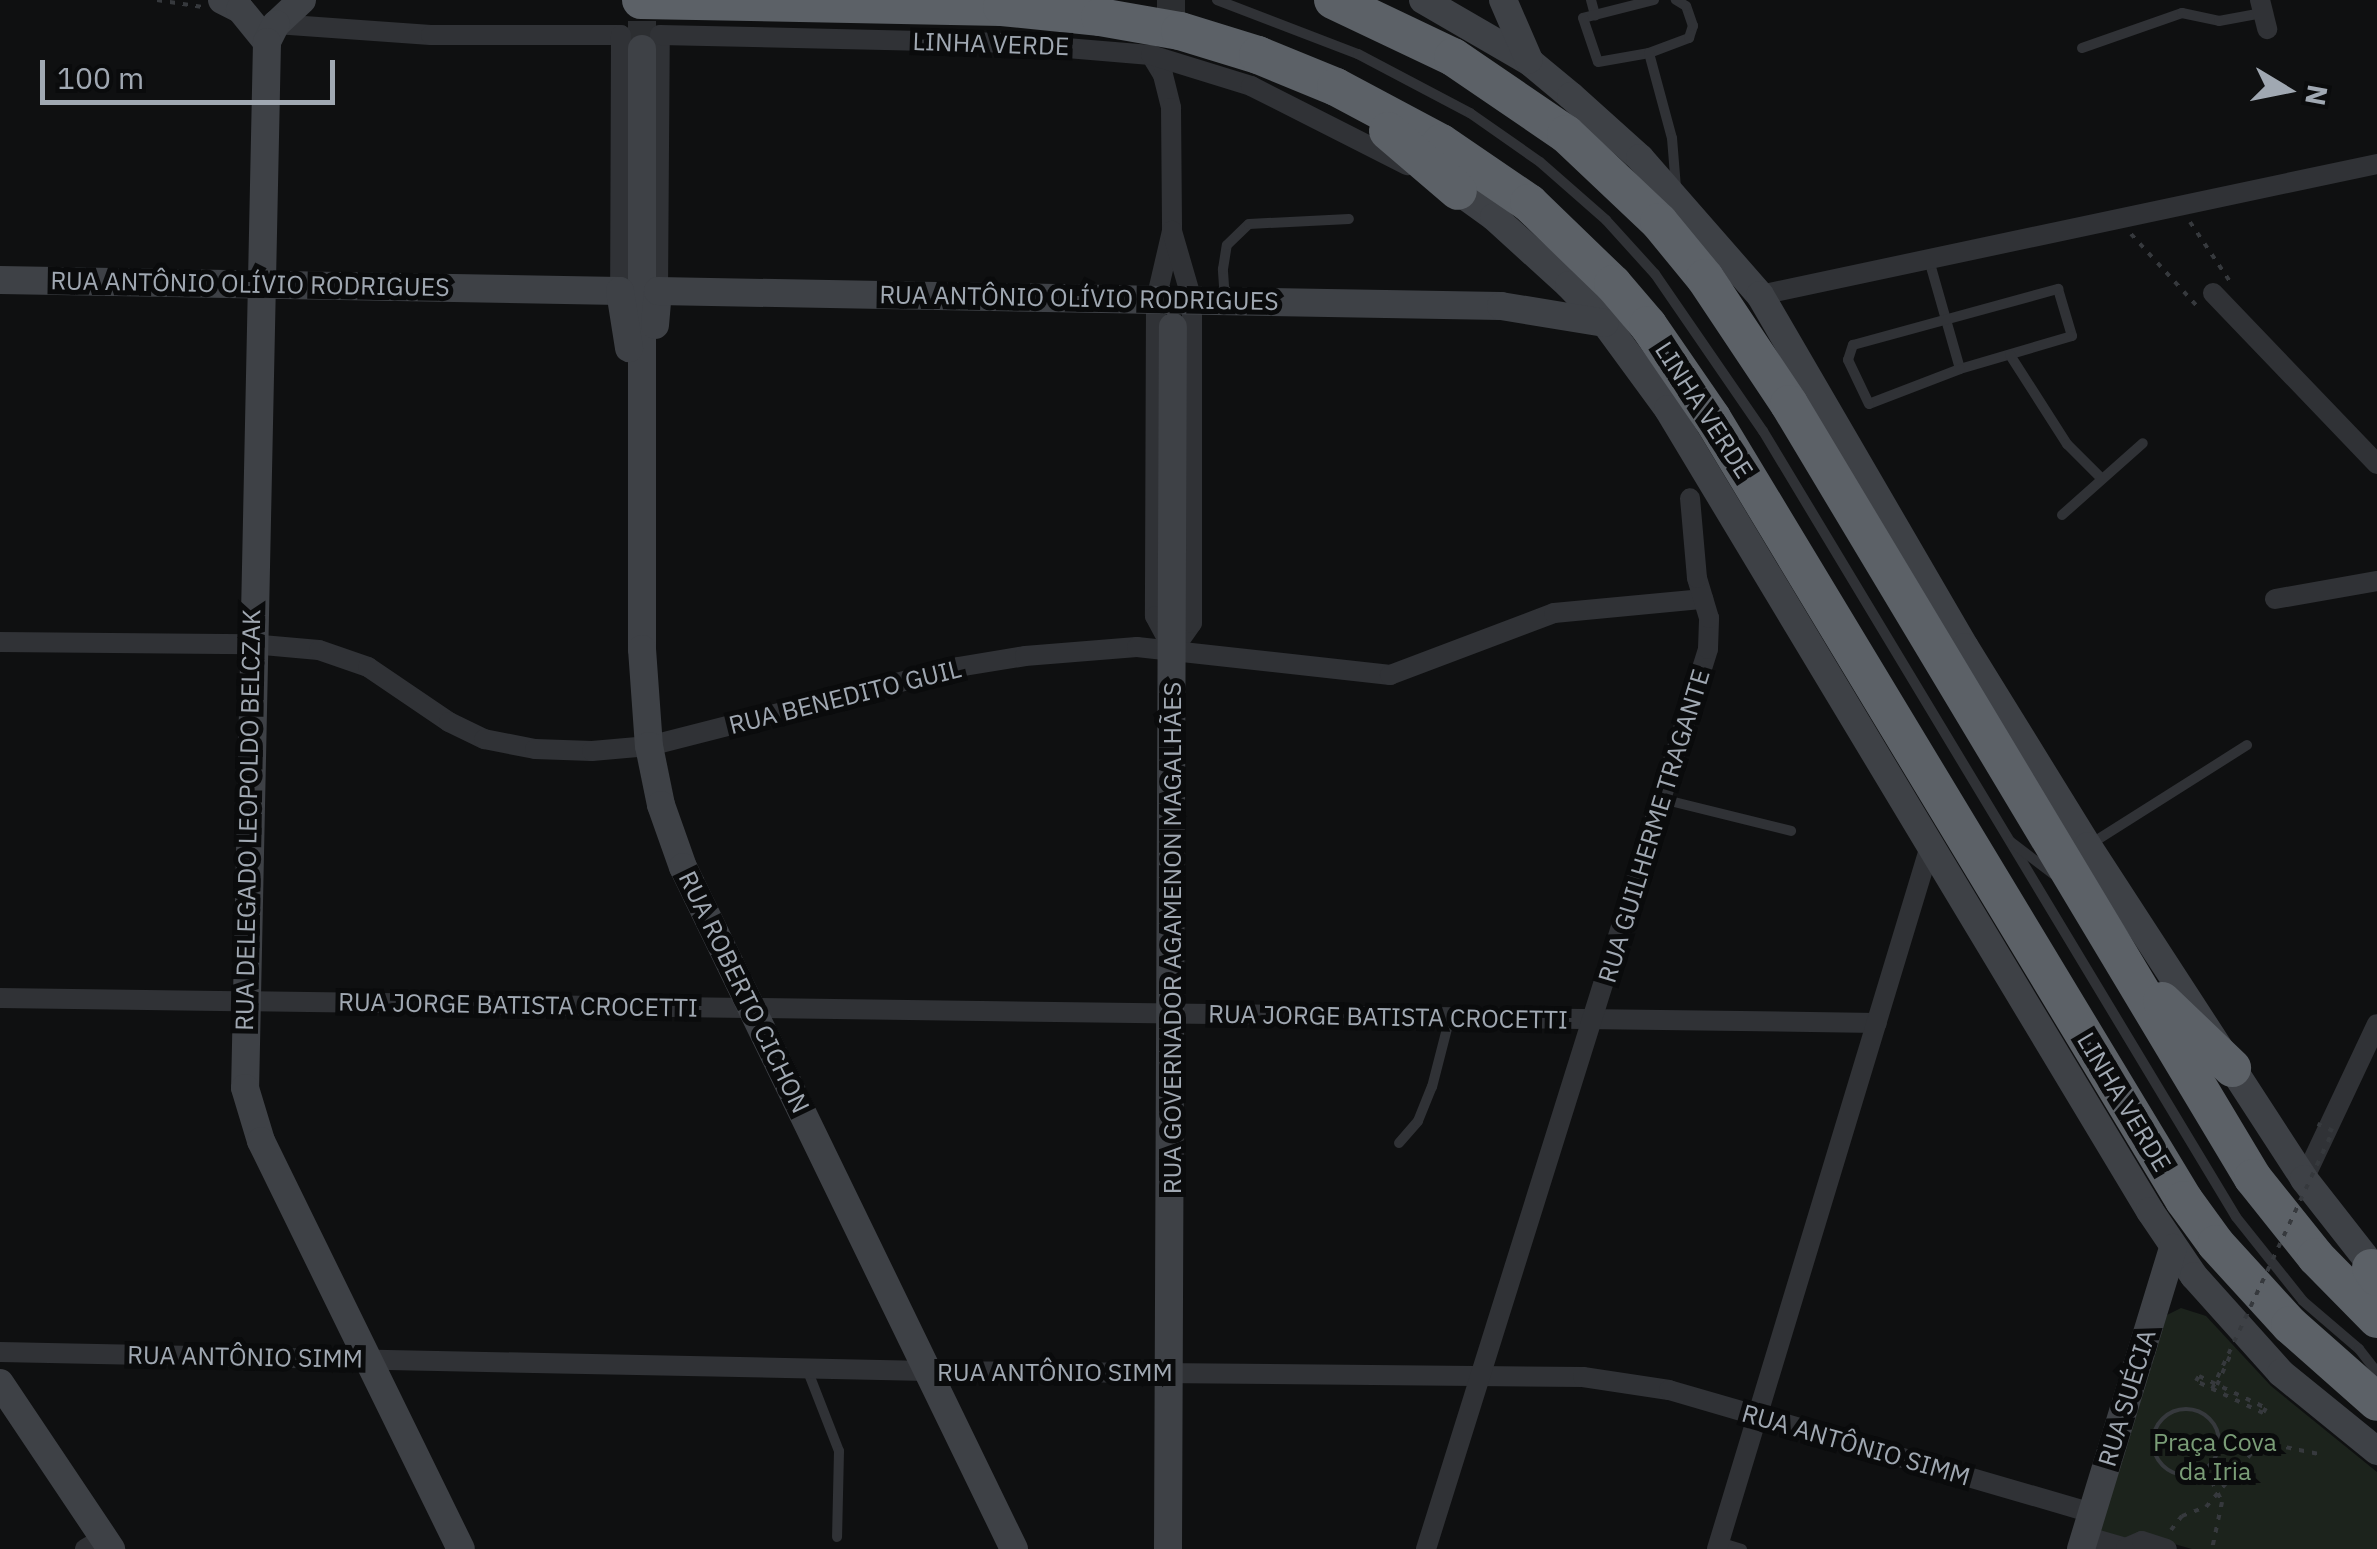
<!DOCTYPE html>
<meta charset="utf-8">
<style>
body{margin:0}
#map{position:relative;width:2377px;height:1549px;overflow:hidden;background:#0f1011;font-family:"IBM Plex Sans",sans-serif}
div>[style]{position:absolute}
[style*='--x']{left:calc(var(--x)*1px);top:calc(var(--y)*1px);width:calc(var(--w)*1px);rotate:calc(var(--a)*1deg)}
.green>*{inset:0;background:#1c231c}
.secondary-tunnel>*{height:28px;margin-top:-14px;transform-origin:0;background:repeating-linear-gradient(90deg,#2c2e31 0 28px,transparent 0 42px)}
.path>*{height:4px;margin-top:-2px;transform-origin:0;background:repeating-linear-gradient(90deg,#36393d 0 5px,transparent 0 13px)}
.path>.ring{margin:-2px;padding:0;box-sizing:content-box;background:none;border:4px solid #36393d;border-radius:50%}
.lane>*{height:10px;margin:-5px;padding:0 5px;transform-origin:5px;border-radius:5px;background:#303236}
.street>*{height:20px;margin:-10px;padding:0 10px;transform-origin:10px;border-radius:10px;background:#303236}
.secondary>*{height:28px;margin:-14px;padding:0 14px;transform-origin:14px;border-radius:14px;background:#3e4146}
.highway>*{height:38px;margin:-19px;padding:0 19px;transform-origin:19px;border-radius:19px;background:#5c6167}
.path-bridge>*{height:4px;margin-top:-2px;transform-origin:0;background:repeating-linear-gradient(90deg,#36393d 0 5px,transparent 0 13px)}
span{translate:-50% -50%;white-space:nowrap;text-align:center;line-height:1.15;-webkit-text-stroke:10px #0a0b0c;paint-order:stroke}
.street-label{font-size:25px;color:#a0a8b2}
.park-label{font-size:25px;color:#7a9d77}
.north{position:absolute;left:2237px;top:40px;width:100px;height:100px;-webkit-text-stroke:8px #0a0b0c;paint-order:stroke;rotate:100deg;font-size:28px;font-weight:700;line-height:40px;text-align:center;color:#a0a8b2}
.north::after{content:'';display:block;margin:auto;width:35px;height:45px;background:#a0a8b2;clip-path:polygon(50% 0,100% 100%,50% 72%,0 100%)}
.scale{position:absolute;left:40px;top:60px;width:295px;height:45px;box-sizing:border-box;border:5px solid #a0a8b2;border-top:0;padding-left:12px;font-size:30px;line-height:35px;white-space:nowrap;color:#a0a8b2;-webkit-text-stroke:8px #0a0b0c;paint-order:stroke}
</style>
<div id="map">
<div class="green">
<div style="clip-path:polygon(2181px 1308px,2206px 1316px,2271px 1386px,2377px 1472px,2377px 1549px,2192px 1549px,2139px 1534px,2126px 1541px,2100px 1532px,2163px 1317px)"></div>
</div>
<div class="secondary-tunnel">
<div style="--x:1171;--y:0;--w:45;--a:90"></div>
<div style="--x:642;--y:49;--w:49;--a:-90"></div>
</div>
<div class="path">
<div style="--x:157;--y:0;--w:46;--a:8.8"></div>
<div style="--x:2190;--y:222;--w:73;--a:56.1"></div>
<div style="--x:2131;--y:234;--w:96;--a:47.5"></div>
<div style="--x:2199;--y:1376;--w:74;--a:25.5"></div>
<div style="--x:2266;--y:1408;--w:6;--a:121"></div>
<div style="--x:2263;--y:1413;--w:74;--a:-154.5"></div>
<div style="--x:2196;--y:1381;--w:6;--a:-59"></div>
<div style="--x:2217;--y:1385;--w:32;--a:-66"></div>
<div class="ring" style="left:2153px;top:1409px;width:62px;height:62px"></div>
<div style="--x:2206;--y:1470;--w:36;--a:63"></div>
<div style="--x:2222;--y:1502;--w:48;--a:102"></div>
<div style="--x:2171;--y:1530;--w:18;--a:-52"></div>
<div style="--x:2182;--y:1516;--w:26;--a:-21"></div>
<div style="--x:2206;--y:1507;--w:85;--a:-49.8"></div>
<div style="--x:2261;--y:1442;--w:59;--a:11.7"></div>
</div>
<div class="lane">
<div style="--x:1217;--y:0;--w:151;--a:21"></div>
<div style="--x:1358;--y:54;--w:127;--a:27.8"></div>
<div style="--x:1470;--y:113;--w:85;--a:35"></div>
<div style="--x:1540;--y:162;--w:88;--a:41.3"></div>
<div style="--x:1606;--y:220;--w:73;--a:47.8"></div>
<div style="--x:1655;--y:274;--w:191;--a:55.5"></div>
<div style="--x:1763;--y:431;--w:917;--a:58.96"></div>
<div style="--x:2236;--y:1217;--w:107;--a:51.4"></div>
<div style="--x:2303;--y:1301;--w:74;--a:40.6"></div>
<div style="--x:2359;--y:1349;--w:29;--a:52"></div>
<div style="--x:1591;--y:0;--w:16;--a:75"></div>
<div style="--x:1654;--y:0;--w:73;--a:165.8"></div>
<div style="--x:1583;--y:18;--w:46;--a:71.2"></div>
<div style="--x:1598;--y:62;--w:52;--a:-10"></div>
<div style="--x:1649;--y:53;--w:43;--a:-20.6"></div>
<div style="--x:1689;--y:38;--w:13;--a:-72"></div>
<div style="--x:1693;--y:26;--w:21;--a:-109"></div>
<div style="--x:1686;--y:6;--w:12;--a:-149"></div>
<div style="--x:2082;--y:48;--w:106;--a:-19.3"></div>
<div style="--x:2182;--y:13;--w:38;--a:12"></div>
<div style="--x:2219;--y:21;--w:44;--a:-10.5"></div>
<div style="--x:1649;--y:53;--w:88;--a:74.9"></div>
<div style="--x:1672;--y:138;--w:50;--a:85.4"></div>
<div style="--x:1929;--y:260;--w:113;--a:74.1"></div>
<div style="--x:2058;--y:289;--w:49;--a:73.4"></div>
<div style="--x:2072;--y:336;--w:117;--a:163.6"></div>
<div style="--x:1960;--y:369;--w:97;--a:159"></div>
<div style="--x:1869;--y:404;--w:49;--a:-115.5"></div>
<div style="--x:1848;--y:360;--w:16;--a:-72"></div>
<div style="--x:1853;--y:345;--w:213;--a:-15.3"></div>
<div style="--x:1225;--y:300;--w:31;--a:-94"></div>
<div style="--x:1223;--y:269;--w:24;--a:-81"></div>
<div style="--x:1227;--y:245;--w:30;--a:-44"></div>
<div style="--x:1249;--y:224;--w:100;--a:-2.9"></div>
<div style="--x:2010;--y:355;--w:106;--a:57.4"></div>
<div style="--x:2067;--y:444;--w:49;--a:45"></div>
<div style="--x:2062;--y:515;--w:108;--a:-41.6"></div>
<div style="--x:1662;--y:799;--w:133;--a:13.9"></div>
<div style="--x:2011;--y:842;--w:53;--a:37.3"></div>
<div style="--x:2089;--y:845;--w:187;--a:-32.3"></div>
<div style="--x:1399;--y:1143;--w:29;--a:-49"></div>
<div style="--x:1418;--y:1121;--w:37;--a:-68"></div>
<div style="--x:1432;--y:1087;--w:72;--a:-75.6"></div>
<div style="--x:807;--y:1369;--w:88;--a:68.7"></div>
<div style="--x:839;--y:1451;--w:86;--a:91.3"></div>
<div style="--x:1719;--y:1542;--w:24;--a:17"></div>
</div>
<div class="street">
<div style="--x:2260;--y:0;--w:30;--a:76"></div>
<div style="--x:276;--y:24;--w:155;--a:4.1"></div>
<div style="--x:431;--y:35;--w:190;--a:0"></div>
<div style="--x:621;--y:35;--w:256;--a:90.2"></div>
<div style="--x:1151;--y:55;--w:23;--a:59"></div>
<div style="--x:1163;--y:75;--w:34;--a:76"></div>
<div style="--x:1171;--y:108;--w:123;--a:89.5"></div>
<div style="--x:1172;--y:231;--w:71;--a:103.1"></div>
<div style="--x:1156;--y:300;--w:316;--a:90.2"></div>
<div style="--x:1155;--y:616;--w:38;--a:62"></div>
<div style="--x:1173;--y:650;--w:33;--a:-55"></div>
<div style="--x:1192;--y:623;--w:323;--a:-90"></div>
<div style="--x:1192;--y:300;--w:72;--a:-106.2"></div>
<div style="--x:658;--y:291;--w:256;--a:-89.6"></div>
<div style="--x:660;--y:35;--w:347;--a:1.3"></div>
<div style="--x:1007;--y:43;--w:144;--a:4.8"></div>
<div style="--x:1151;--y:55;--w:105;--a:17.2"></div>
<div style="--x:1251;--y:86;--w:175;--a:26.9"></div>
<div style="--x:2213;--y:293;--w:237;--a:46.2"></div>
<div style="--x:1760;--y:295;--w:631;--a:-11.99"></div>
<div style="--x:2275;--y:599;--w:104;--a:-10"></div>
<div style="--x:0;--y:642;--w:252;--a:0.5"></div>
<div style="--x:252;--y:644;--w:67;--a:5.1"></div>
<div style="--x:319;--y:650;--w:52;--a:19.1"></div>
<div style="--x:368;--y:667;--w:98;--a:34.2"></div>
<div style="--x:449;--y:722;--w:39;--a:26"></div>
<div style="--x:484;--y:739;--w:52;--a:11.1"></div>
<div style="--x:535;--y:749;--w:57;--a:2"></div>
<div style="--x:592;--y:751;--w:57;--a:-5"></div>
<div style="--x:649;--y:746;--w:319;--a:-14.3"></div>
<div style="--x:958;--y:667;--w:68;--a:-9.3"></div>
<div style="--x:1025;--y:656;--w:112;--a:-4.6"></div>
<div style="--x:1137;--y:647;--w:255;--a:6.3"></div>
<div style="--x:1390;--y:675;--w:175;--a:-20.7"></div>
<div style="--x:1554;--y:613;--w:150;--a:-5.4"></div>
<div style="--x:0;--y:998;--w:1877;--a:0.76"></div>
<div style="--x:2304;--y:1179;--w:171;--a:-64.8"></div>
<div style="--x:0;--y:1352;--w:928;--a:1.17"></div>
<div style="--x:928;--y:1371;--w:655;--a:0.52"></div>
<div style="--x:1583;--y:1377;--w:87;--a:8.6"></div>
<div style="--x:1669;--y:1390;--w:441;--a:16.2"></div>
<div style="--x:2085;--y:1536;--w:43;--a:16.3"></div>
<div style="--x:2126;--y:1548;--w:17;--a:-24"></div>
<div style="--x:2142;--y:1541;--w:26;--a:18"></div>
<div style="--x:85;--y:1549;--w:22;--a:-30"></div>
<div style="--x:1426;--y:1549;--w:943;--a:-72.6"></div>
<div style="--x:1708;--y:649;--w:31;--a:-88"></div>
<div style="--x:1709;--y:618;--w:42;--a:-106.7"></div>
<div style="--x:1697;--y:578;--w:80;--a:-95"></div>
<div style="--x:1717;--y:1549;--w:738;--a:-73.14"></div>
</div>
<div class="secondary">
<div style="--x:222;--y:0;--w:20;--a:27"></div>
<div style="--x:240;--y:9;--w:43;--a:50.7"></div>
<div style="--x:302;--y:0;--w:35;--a:137"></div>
<div style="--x:276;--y:24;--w:20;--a:117"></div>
<div style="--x:267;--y:42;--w:1046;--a:91.2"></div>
<div style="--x:245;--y:1088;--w:55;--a:73.2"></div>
<div style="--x:261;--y:1141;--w:454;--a:63.9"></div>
<div style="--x:1423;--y:0;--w:124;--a:30.1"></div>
<div style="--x:1530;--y:62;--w:53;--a:39.7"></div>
<div style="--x:1571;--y:96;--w:93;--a:41.9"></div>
<div style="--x:1640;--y:158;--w:182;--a:48.8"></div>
<div style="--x:1760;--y:295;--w:407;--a:59.8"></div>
<div style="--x:1965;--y:647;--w:234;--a:58.3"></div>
<div style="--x:2088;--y:846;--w:397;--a:57"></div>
<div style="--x:2304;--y:1179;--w:118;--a:51.9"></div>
<div style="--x:1503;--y:0;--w:65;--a:66.6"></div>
<div style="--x:642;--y:49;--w:600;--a:90"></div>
<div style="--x:642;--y:649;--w:97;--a:85.9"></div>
<div style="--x:649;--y:746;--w:60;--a:78.5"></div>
<div style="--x:661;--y:805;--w:66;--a:70.5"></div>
<div style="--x:683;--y:867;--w:758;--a:64.11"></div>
<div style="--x:1458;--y:191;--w:44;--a:35.8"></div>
<div style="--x:1494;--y:217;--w:101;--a:42.2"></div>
<div style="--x:1569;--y:285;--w:52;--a:46.5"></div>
<div style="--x:1605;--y:323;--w:107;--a:53.8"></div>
<div style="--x:1668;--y:409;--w:936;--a:58.99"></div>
<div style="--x:2150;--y:1211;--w:78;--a:55.9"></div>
<div style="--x:2194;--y:1276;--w:130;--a:48.1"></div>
<div style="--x:2281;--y:1373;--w:124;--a:39.1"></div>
<div style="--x:0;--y:280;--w:620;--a:1.02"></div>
<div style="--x:620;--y:291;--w:58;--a:81"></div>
<div style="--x:655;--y:325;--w:34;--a:-85"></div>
<div style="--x:658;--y:291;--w:843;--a:1.02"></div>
<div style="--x:1501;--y:306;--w:105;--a:9.3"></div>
<div style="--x:0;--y:1383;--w:200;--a:56.2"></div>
<div style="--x:1168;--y:1549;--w:1222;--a:-89.77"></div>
<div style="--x:2081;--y:1549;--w:315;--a:-73"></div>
</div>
<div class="highway">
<div style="--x:641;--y:0;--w:361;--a:1.1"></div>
<div style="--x:1002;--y:7;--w:99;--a:5.8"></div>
<div style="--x:1100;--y:17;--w:81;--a:9.9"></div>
<div style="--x:1180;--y:31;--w:82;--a:17.1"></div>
<div style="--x:1258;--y:55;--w:84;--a:22.3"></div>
<div style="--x:1336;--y:87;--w:119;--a:28.1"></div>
<div style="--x:1441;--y:143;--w:107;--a:34.3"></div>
<div style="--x:1529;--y:203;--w:117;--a:44"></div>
<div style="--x:1613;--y:284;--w:54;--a:49.5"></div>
<div style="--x:1648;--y:325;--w:113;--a:55.5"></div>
<div style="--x:1712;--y:418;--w:913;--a:58.89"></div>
<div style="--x:2184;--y:1200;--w:54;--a:54"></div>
<div style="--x:2216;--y:1244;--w:110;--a:47.6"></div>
<div style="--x:2290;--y:1325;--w:116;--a:41.5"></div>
<div style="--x:1333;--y:0;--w:133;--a:25.4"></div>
<div style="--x:1453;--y:57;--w:137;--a:34.3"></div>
<div style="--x:1566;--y:134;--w:128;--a:43.4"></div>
<div style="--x:1659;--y:222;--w:72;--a:50.6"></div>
<div style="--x:1705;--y:278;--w:151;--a:56.3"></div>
<div style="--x:1789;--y:404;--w:902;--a:59.06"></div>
<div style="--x:2253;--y:1178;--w:101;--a:51.4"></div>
<div style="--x:2316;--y:1257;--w:87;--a:45.5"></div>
<div style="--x:1388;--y:131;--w:92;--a:40.6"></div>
<div style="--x:2162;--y:1001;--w:97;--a:43.7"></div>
<div style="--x:2371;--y:1268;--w:11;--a:56"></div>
</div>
<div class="path-bridge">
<div style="--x:2212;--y:1389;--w:285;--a:-64.9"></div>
<div style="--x:2333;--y:1131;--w:17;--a:-155"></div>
</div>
<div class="street-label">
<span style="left:991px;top:44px;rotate:2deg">LINHA VERDE</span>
<span style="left:250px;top:284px;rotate:1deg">RUA ANTÔNIO OLÍVIO RODRIGUES</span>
<span style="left:1079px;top:298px;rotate:1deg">RUA ANTÔNIO OLÍVIO RODRIGUES</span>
<span style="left:1704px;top:410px;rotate:57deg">LINHA VERDE</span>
<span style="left:845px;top:697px;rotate:-14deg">RUA BENEDITO GUIL</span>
<span style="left:248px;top:820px;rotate:-89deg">RUA DELEGADO LEOPOLDO BELCZAK</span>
<span style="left:1654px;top:826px;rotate:-73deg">RUA GUILHERME TRAGANTE</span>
<span style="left:1172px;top:938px;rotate:-90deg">RUA GOVERNADOR AGAMENON MAGALHÃES</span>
<span style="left:744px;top:992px;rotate:64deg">RUA ROBERTO CICHON</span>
<span style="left:518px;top:1005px;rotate:1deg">RUA JORGE BATISTA CROCETTI</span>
<span style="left:1388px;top:1017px;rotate:1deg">RUA JORGE BATISTA CROCETTI</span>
<span style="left:2124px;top:1102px;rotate:59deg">LINHA VERDE</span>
<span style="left:245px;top:1357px;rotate:1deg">RUA ANTÔNIO SIMM</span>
<span style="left:1055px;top:1372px">RUA ANTÔNIO SIMM</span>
<span style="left:2127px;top:1398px;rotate:-73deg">RUA SUÉCIA</span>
<span style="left:1856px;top:1445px;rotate:16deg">RUA ANTÔNIO SIMM</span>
</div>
<div class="park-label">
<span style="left:2215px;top:1457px">Praça Cova<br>da Iria</span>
</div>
<div class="north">N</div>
<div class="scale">100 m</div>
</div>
